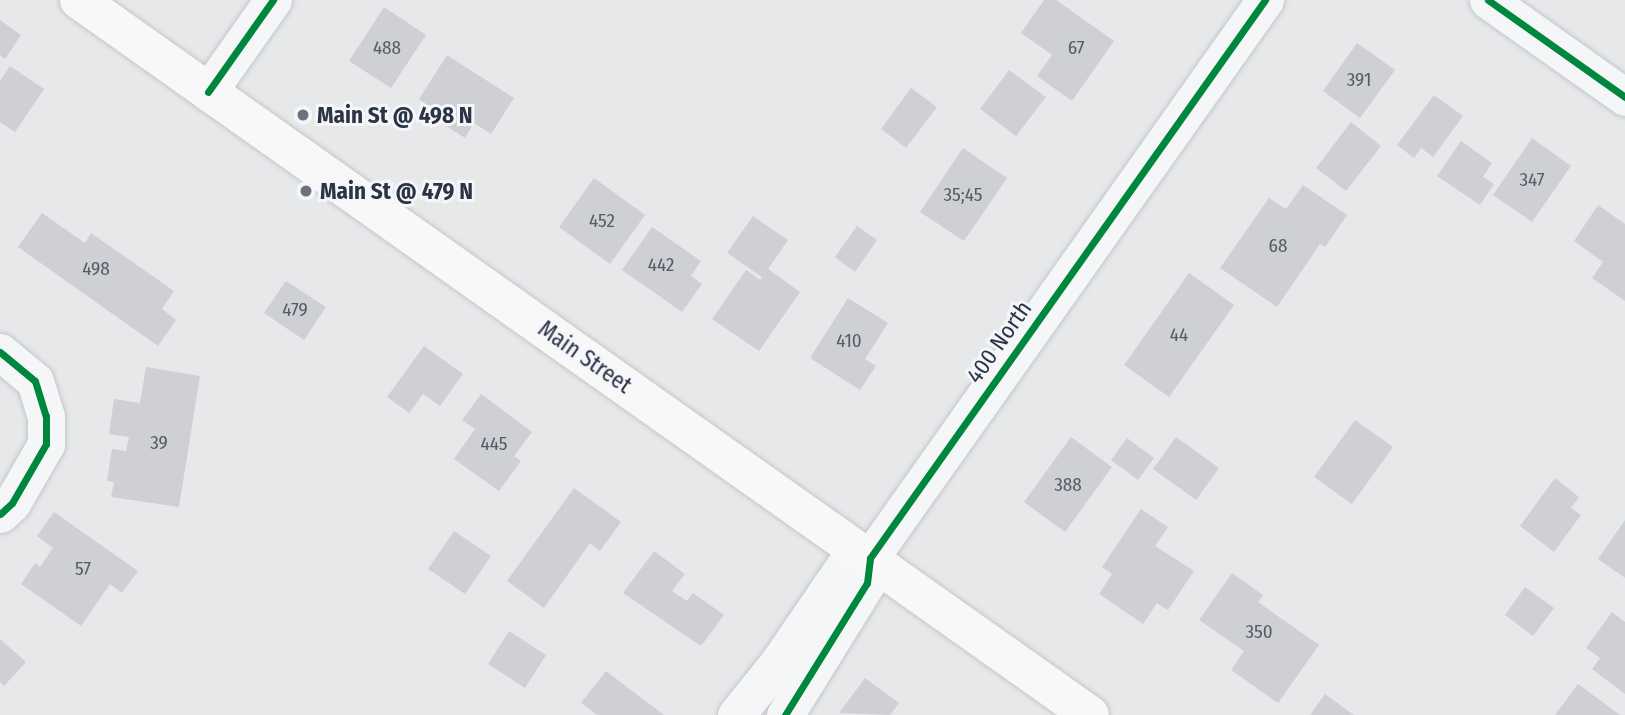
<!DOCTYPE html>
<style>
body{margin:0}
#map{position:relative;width:1625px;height:715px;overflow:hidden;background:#e6e8ea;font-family:"Fira Sans Condensed",sans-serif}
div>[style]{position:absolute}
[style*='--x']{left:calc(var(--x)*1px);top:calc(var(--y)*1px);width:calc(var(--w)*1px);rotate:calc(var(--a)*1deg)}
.building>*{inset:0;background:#ced0d3}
.roads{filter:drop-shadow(0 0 2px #c4c6c8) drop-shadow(0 0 2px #c4c6c8)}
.minor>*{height:37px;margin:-18.5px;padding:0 18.5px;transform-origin:18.5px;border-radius:18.5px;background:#f5f6f7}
.major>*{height:38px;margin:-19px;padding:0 19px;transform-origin:19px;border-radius:19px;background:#f8f8f8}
.cycleway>*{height:7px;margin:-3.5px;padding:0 3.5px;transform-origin:3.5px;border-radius:3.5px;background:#00873e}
.dots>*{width:19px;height:19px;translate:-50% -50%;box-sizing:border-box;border:4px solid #f4f6f9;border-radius:50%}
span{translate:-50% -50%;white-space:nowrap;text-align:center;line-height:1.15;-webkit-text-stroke:6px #f4f6f9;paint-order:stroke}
.number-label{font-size:19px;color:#545c69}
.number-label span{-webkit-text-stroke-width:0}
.poi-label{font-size:23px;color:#2b3445;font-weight:700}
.left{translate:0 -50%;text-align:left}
.street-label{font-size:23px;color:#2b3445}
</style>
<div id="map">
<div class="building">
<div style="clip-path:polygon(1044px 0,1056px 0,1114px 41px,1072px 101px,1037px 76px,1052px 55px,1021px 33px)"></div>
<div style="clip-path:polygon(384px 7px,426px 35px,391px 88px,349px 61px)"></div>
<div style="clip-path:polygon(0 20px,21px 35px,5px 59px,0 55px)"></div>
<div style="clip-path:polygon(1357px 43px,1395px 70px,1360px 118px,1323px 91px)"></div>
<div style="clip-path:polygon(447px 55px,514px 98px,491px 134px,474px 123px,465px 138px,437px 120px,441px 114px,419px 99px)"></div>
<div style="clip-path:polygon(10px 66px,44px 89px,15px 132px,0 122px,0 81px)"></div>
<div style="clip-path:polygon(1009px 70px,1046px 97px,1016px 136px,980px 109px)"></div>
<div style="clip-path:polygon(911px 88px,937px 107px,906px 148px,881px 129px)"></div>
<div style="clip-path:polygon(1434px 95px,1463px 116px,1433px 157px,1421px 148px,1414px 158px,1397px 145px)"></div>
<div style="clip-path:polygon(1351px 122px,1381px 146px,1346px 191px,1316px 168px)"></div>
<div style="clip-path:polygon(1532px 138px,1571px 166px,1532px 222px,1493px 195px)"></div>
<div style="clip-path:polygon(1461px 141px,1492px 163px,1483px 177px,1494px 184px,1480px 205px,1437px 176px)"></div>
<div style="clip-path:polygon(963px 148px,1007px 178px,964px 241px,920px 212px)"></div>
<div style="clip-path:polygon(594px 178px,645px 215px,610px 264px,559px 227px)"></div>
<div style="clip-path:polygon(1303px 185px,1347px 215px,1325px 247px,1320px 244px,1277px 307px,1220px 268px,1269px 198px,1286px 209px)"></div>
<div style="clip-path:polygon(1598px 205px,1625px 224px,1625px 301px,1592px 278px,1603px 262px,1574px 241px)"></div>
<div style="clip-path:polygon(42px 213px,85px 243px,91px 233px,174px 291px,162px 309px,176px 320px,158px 346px,18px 247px)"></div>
<div style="clip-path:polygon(753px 216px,788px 240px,768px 269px,800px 292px,759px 351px,712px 319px,746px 270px,760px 280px,762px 277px,727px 253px)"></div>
<div style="clip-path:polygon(857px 226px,877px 240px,855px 272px,835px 257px)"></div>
<div style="clip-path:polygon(652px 227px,701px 261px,691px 276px,702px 284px,682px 312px,622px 270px)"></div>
<div style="clip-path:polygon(1189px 273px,1234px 305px,1169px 397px,1124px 365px)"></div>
<div style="clip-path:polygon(286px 281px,326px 307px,304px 340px,264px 313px)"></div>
<div style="clip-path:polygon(848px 298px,888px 323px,865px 359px,876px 366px,860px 390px,810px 358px)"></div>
<div style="clip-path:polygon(424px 346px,463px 374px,440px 406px,423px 394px,409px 413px,387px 397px)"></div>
<div style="clip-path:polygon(146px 367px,200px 376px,179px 507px,111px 497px,114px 482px,107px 481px,112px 449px,126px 451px,129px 437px,109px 434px,114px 399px,140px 403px)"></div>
<div style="clip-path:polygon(481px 394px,532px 432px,514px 456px,521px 461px,499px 491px,454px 459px,475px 429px,462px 420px)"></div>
<div style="clip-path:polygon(1355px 420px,1393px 447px,1352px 504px,1314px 477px)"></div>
<div style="clip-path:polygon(1071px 437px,1112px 467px,1065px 532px,1024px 502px)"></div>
<div style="clip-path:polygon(1176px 437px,1219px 468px,1196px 500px,1153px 469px)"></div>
<div style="clip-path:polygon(1127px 438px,1154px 458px,1138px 480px,1111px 460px)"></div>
<div style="clip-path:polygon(1555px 478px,1579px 497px,1571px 508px,1581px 515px,1554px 552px,1520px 526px)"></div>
<div style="clip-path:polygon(574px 488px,621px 522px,600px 551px,590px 543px,544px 608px,507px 581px)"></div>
<div style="clip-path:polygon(1141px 509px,1168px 527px,1155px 546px,1194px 571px,1168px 610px,1157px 603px,1143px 624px,1099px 594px,1112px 574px,1102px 567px)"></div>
<div style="clip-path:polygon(54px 512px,138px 571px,122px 593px,110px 584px,81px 626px,21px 584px,35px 563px,40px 567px,53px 548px,37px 536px)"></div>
<div style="clip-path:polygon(1625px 520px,1625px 578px,1598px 559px)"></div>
<div style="clip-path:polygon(454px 531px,491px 556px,465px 594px,428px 569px)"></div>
<div style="clip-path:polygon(654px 551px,685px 574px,672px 591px,687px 601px,693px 593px,724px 615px,701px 646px,623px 593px)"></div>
<div style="clip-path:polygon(1232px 573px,1263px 595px,1258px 602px,1319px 645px,1278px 703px,1231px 670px,1244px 651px,1199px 620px)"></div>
<div style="clip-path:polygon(1525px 587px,1554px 608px,1533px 636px,1505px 615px)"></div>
<div style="clip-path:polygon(1612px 612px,1625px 622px,1625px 694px,1592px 669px,1600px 658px,1586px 648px)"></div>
<div style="clip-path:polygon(509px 631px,546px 655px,525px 688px,488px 664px)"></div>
<div style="clip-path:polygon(0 639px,26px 662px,4px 686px,0 682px)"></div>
<div style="clip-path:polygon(606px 671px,664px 715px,597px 715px,581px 703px)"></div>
<div style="clip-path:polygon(865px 678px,899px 703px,890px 715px,839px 713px)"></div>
<div style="clip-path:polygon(1578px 684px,1620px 715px,1555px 715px)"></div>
<div style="clip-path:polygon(1325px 694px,1354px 715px,1310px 715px)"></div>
</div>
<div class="roads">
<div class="minor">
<div style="--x:1488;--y:0;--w:168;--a:35.3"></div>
<div style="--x:208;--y:92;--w:113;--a:-54.8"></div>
<div style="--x:0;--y:352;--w:45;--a:39.6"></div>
<div style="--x:35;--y:381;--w:37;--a:73"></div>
<div style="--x:46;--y:416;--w:28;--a:90"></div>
<div style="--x:46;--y:444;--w:68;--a:120"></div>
<div style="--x:12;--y:503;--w:16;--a:137"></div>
<div style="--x:736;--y:715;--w:67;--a:-51.1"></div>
<div style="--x:778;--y:663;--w:119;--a:-55.6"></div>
<div style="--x:845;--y:565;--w:26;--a:-16"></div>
<div style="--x:785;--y:715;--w:155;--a:-58.2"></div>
<div style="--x:867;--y:583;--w:25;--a:-83"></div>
<div style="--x:870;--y:558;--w:684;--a:-54.71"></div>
</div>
<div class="major">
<div style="--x:79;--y:0;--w:1238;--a:35.27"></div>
</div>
</div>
<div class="cycleway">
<div style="--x:1488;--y:0;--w:168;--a:35.3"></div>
<div style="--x:208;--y:92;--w:113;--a:-54.8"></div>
<div style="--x:0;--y:352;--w:45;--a:39.6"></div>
<div style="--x:35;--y:381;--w:37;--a:73"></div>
<div style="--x:46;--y:416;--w:28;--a:90"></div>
<div style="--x:46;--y:444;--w:68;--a:120"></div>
<div style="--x:12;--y:503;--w:16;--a:137"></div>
<div style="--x:785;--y:715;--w:155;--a:-58.2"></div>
<div style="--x:867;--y:583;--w:25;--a:-83"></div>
<div style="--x:870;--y:558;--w:684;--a:-54.71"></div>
</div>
<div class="dots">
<div style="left:303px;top:115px;background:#6c737f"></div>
<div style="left:306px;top:191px;background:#6c737f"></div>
</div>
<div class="number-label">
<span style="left:387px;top:48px">488</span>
<span style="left:1076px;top:48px">67</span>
<span style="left:1359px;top:80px">391</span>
<span style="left:1532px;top:180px">347</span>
<span style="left:963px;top:195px">35;45</span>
<span style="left:602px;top:221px">452</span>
<span style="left:1278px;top:246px">68</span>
<span style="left:661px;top:265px">442</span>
<span style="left:96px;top:269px">498</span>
<span style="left:295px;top:310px">479</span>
<span style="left:1179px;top:335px">44</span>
<span style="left:849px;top:341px">410</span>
<span style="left:159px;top:443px">39</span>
<span style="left:494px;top:444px">445</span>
<span style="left:1068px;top:485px">388</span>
<span style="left:83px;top:569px">57</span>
<span style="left:1259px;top:632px">350</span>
</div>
<div class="poi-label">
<span class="left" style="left:317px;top:115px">Main St @ 498 N</span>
<span class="left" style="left:320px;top:191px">Main St @ 479 N</span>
</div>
<div class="street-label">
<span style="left:999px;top:342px;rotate:-55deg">400 North</span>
<span style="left:585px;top:357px;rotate:35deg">Main Street</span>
</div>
</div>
